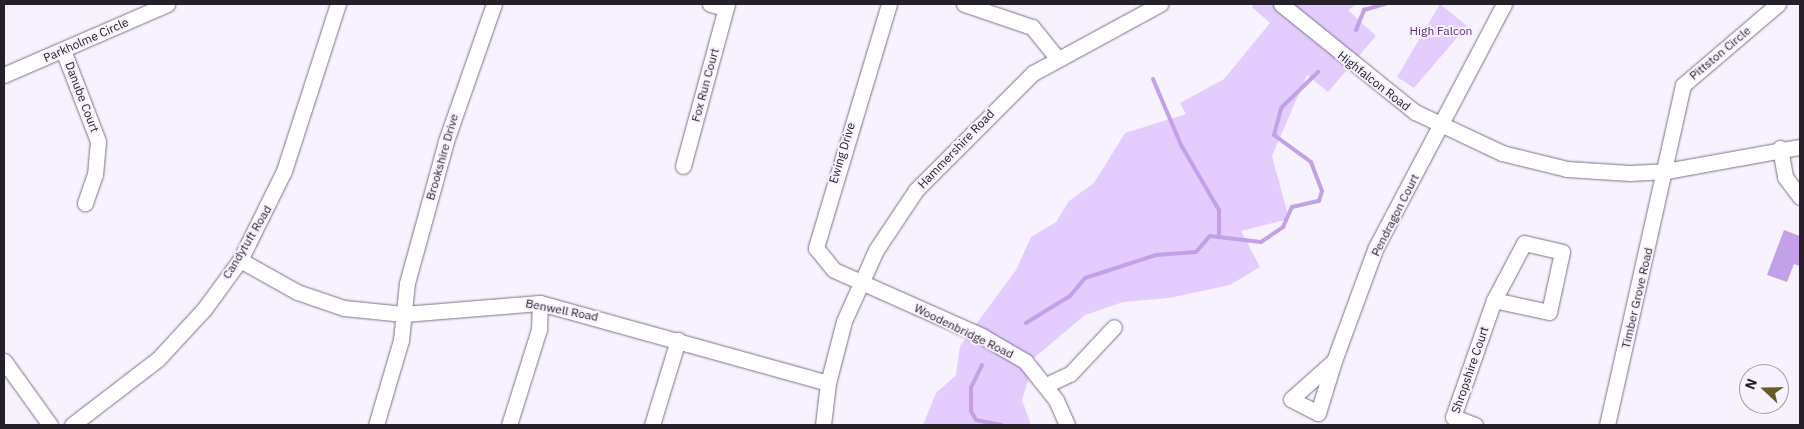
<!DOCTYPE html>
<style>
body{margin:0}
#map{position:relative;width:1804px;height:429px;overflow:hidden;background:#f8f2fe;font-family:"IBM Plex Sans",sans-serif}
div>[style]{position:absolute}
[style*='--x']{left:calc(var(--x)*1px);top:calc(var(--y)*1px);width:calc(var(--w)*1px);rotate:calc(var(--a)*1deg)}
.green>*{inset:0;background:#e4ccff}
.water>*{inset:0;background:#c4a0e8}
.stream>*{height:4px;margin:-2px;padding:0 2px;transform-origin:2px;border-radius:2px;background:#c4a0e8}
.roads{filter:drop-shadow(0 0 1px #7d708b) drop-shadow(0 0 1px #7d708b)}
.minor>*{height:15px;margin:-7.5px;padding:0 7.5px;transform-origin:7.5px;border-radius:7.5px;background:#fff}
span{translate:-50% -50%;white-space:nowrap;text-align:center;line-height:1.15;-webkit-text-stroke:4px #f8f2fe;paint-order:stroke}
.park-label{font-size:12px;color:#5d2e82}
.street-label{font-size:12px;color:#25202a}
.frame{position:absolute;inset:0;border:5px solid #25202a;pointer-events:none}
.north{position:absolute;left:1739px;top:364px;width:50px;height:50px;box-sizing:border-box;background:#f8f2fe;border:1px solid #a49ea9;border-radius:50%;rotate:291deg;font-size:14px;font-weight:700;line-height:20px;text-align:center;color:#25202a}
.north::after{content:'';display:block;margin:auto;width:18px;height:22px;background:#665a27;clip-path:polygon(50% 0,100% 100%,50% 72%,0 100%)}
</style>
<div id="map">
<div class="green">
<div style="clip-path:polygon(1254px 4px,1357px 4px,1348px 10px,1376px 36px,1328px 92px,1307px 75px,1272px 156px,1289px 219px,1241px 231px,1260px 267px,1230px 285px,1169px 298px,1123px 302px,1085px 315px,1028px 363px,1031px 370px,1022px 400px,1031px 425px,923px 425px,936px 393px,956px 375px,960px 346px,1016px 270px,1031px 237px,1056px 222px,1069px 201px,1094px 183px,1125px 133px,1186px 114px,1180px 103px,1224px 79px,1270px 23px,1252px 7px)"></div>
<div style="clip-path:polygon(1440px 4px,1467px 26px,1414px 88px,1397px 77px)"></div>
</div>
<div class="water">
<div style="clip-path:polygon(1784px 230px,1800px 236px,1800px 266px,1794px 264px,1787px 282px,1767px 275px)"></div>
</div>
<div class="stream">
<div style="--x:1356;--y:30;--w:22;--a:-68"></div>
<div style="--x:1364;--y:10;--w:22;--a:-16"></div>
<div style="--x:1153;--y:79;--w:72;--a:67"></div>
<div style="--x:1181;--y:145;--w:75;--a:59.7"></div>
<div style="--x:1219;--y:210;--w:25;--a:90"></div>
<div style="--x:1026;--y:323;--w:52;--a:-31.5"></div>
<div style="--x:1070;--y:296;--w:23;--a:-50"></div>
<div style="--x:1085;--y:278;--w:75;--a:-17.9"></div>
<div style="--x:1156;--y:255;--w:40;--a:-4.3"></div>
<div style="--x:1196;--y:252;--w:21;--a:-49"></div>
<div style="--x:1210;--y:236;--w:51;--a:6.7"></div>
<div style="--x:1261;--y:242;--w:27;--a:-34"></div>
<div style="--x:1283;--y:227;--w:22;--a:-66"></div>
<div style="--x:1292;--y:207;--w:28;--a:-13"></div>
<div style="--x:1319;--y:201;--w:10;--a:-73"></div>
<div style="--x:1322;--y:191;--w:31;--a:-111"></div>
<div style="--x:1311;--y:162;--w:46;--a:-143.9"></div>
<div style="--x:1274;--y:135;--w:28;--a:-75"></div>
<div style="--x:1281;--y:108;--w:52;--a:-44.2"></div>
<div style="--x:982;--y:365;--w:25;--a:116"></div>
<div style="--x:971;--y:388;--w:23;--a:90"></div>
<div style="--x:971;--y:411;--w:10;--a:61"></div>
<div style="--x:976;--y:420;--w:26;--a:11"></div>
</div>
<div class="roads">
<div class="minor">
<div style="--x:710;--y:4;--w:16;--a:14"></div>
<div style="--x:889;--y:4;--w:255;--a:106.7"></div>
<div style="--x:816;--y:248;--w:28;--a:51"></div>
<div style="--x:834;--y:270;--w:162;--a:24"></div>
<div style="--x:982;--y:336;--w:50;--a:30.2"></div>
<div style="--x:1025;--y:361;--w:50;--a:51.5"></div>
<div style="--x:1056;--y:400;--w:27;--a:66"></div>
<div style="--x:964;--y:4;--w:72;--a:18.7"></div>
<div style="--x:1032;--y:27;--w:38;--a:51"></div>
<div style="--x:1281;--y:4;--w:172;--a:38.9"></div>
<div style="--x:1415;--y:112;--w:96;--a:25.2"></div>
<div style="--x:1502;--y:153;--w:67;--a:13.8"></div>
<div style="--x:1567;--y:169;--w:63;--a:3.6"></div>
<div style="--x:1630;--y:173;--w:36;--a:-3"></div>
<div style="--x:1666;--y:171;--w:136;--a:-10.2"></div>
<div style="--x:63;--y:50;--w:97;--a:69"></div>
<div style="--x:98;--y:141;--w:33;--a:95"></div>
<div style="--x:95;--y:174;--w:31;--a:109"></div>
<div style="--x:4;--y:75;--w:178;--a:-23.5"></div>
<div style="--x:1780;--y:148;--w:29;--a:80"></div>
<div style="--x:1785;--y:177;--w:25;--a:53"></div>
<div style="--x:683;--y:166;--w:168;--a:-74.8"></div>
<div style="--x:240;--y:260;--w:65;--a:29.3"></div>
<div style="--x:297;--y:292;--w:50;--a:18.8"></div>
<div style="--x:344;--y:308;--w:60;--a:5.7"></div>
<div style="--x:404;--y:314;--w:136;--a:-4.6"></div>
<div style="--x:540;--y:303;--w:299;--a:15.5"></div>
<div style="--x:4;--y:361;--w:79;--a:54.3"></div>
<div style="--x:1334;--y:361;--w:54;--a:107.1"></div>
<div style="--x:1318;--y:413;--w:30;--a:-153"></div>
<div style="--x:1291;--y:399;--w:57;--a:-41.5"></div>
<div style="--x:1334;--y:361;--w:121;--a:-69.8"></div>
<div style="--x:1376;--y:247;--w:275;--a:-62.2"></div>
<div style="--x:1046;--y:385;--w:26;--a:-25"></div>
<div style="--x:1070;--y:374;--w:64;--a:-46.9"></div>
<div style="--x:72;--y:425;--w:108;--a:-37.5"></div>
<div style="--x:158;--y:359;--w:69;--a:-47.3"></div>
<div style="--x:205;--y:308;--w:59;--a:-53.9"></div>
<div style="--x:240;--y:260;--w:99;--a:-63.7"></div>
<div style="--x:284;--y:171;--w:176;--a:-72.1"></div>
<div style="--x:376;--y:425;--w:89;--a:-73.6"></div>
<div style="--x:401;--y:340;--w:57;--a:-84"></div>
<div style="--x:407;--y:283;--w:147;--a:-74.6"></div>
<div style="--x:446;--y:141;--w:145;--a:-70.7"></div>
<div style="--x:509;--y:425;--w:101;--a:-72.6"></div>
<div style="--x:539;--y:329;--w:26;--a:-88"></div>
<div style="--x:652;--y:425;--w:89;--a:-73"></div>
<div style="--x:823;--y:425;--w:42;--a:-83.2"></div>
<div style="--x:828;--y:383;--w:64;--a:-75.5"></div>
<div style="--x:844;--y:321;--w:78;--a:-65.7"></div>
<div style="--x:876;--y:250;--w:72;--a:-56.3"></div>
<div style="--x:916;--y:190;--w:165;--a:-45"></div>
<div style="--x:1033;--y:73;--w:145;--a:-28.5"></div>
<div style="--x:1475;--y:425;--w:23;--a:-160"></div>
<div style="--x:1453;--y:417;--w:124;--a:-70.7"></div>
<div style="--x:1494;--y:300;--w:64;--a:-62.2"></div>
<div style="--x:1524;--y:243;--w:39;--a:13"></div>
<div style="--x:1562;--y:252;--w:61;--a:102.2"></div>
<div style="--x:1549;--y:312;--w:56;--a:-167.7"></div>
<div style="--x:1607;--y:425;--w:348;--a:-77.4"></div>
<div style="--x:1683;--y:85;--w:125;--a:-40.5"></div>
</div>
</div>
<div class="park-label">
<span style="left:1441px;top:31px">High Falcon</span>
</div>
<div class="street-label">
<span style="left:86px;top:40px;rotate:-24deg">Parkholme Circle</span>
<span style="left:1720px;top:53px;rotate:-40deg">Pittston Circle</span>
<span style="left:1374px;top:81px;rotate:38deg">Highfalcon Road</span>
<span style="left:705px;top:85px;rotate:-75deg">Fox Run Court</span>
<span style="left:82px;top:97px;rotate:69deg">Danube Court</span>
<span style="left:956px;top:149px;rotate:-46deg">Hammershire Road</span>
<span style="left:842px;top:153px;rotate:-73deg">Ewing Drive</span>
<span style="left:442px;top:157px;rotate:-74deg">Brookshire Drive</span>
<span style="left:1395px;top:215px;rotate:-63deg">Pendragon Court</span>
<span style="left:247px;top:242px;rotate:-59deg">Candytuft Road</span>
<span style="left:1637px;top:298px;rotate:-77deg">Timber Grove Road</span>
<span style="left:562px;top:310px;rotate:11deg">Benwell Road</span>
<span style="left:964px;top:331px;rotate:26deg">Woodenbridge Road</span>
<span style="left:1470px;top:370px;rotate:-71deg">Shropshire Court</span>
</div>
<div class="frame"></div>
<div class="north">N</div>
</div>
